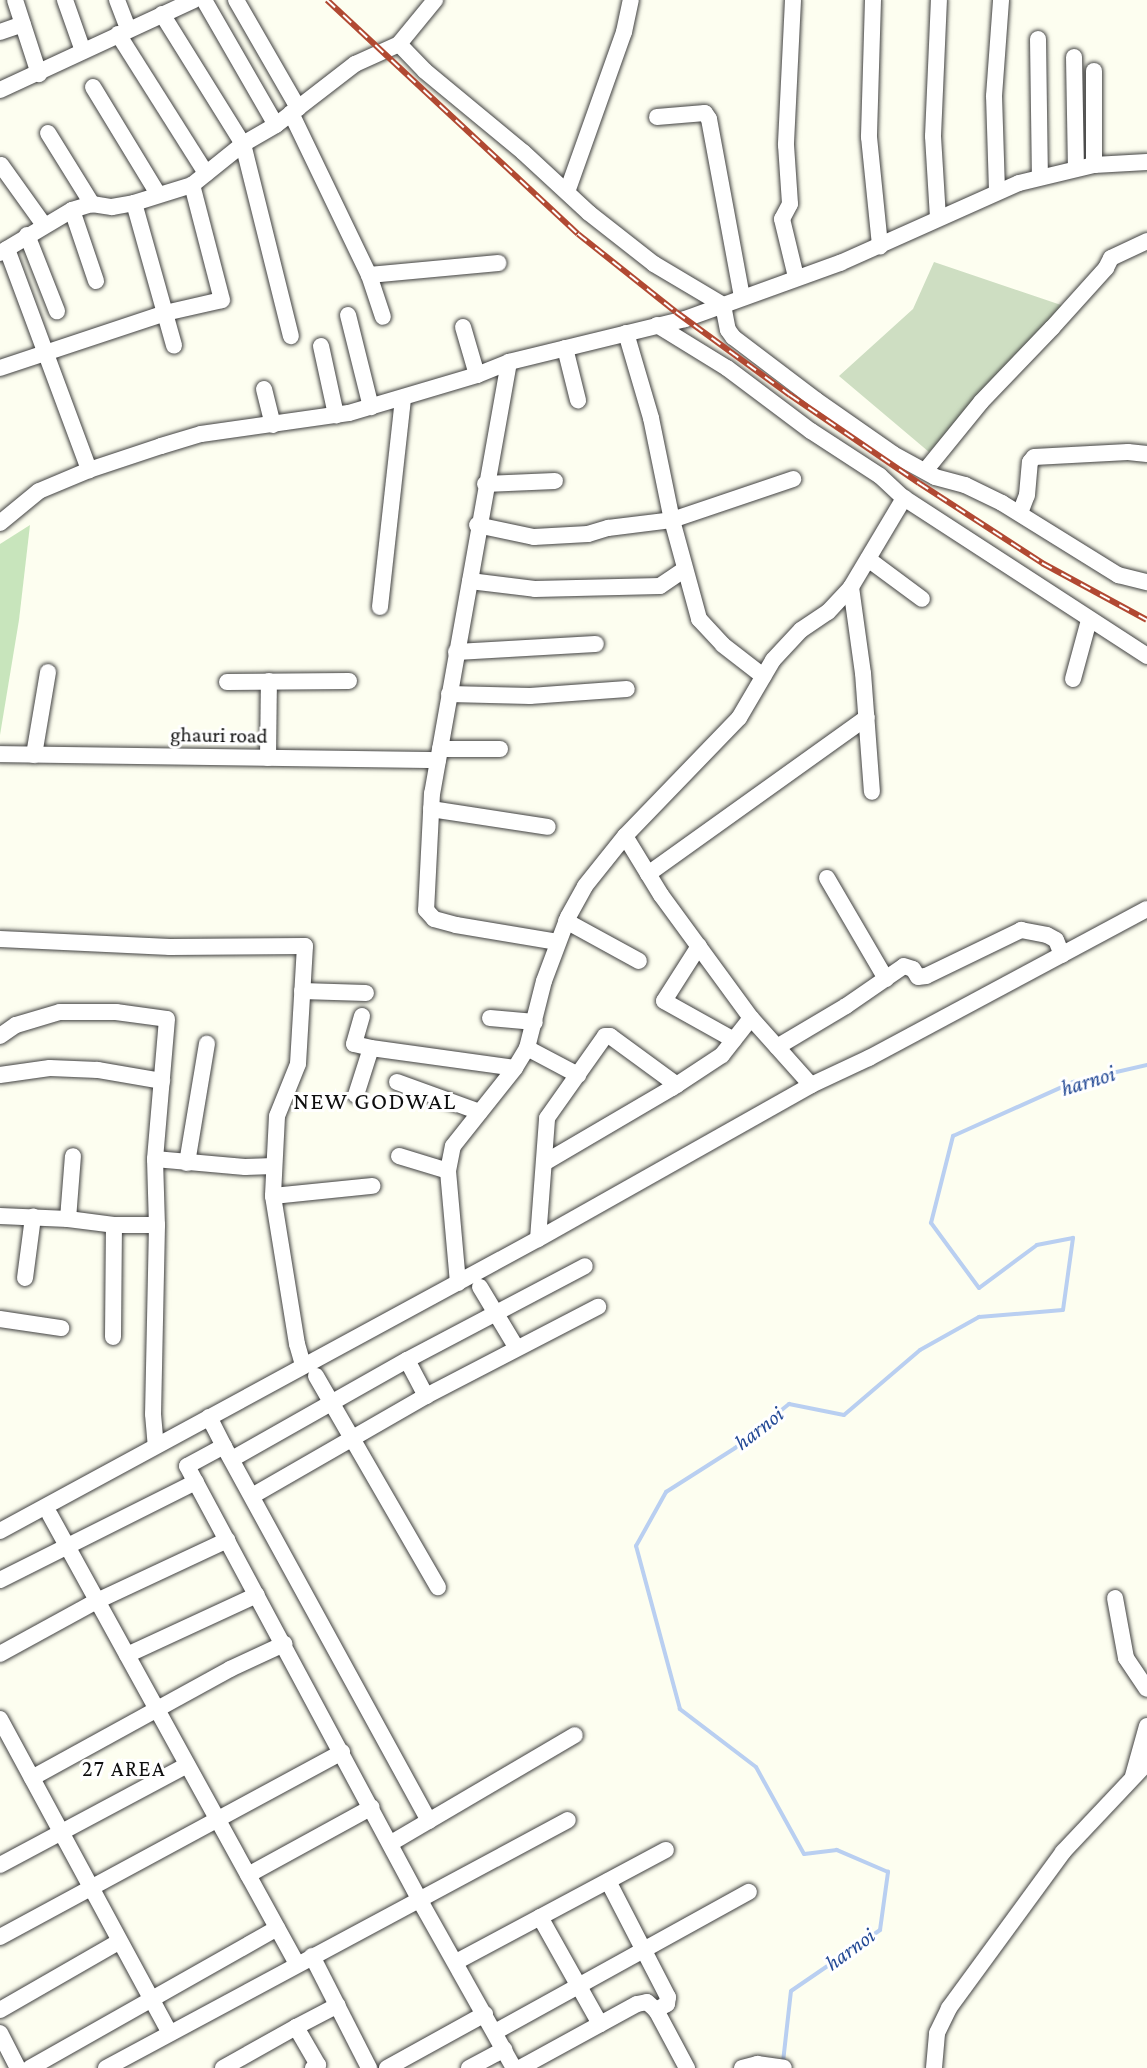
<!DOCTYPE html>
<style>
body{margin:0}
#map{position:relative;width:1147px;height:2068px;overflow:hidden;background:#fdfef0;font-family:"Crimson Pro",serif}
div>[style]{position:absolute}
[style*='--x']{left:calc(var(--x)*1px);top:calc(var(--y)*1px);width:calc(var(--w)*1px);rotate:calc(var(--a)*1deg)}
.green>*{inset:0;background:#c8e5bc}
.cemetery>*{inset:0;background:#cedec2}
.stream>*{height:4px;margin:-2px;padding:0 2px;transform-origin:2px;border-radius:2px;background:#b9cff1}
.roads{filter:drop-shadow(0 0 2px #414141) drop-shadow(0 0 2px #414141)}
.minor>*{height:16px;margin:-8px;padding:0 8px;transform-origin:8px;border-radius:8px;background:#fff}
.rail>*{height:6px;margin-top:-3px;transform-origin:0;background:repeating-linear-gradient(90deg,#fff 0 11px,#b14932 0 22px);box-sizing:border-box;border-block:2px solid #b14932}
span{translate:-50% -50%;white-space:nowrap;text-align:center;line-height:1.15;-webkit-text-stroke:6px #fff;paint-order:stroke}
.street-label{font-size:21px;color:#0e0e0e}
.water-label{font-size:22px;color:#224894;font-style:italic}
.neighbourhood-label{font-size:22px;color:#0e0e0e;letter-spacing:1.5px}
.quarter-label{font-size:24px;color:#0e0e0e;letter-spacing:1.5px}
</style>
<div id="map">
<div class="green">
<div style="clip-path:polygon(30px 525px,19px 620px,0 735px,0 544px)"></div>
</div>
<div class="cemetery">
<div style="clip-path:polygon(934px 262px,1064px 306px,929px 452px,839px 376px,913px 309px)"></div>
</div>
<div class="stream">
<div style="--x:783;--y:2062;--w:71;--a:-83.6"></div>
<div style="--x:791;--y:1991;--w:108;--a:-34.4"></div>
<div style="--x:880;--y:1930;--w:59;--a:-82.1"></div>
<div style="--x:888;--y:1872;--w:56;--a:-156.7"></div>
<div style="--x:837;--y:1850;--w:33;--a:173"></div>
<div style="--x:804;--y:1854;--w:99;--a:-118.9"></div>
<div style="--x:756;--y:1767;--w:96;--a:-142.7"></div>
<div style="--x:680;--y:1709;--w:169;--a:-105.1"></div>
<div style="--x:636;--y:1546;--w:62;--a:-60.9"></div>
<div style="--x:666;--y:1492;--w:82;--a:-32.5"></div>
<div style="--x:735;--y:1448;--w:70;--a:-39.2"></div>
<div style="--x:789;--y:1404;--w:56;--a:11.3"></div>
<div style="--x:844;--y:1415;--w:100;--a:-40.5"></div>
<div style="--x:920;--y:1350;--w:68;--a:-29.2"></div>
<div style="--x:979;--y:1317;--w:84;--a:-4.8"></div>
<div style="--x:1063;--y:1310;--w:73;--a:-82.1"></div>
<div style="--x:1073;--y:1238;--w:37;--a:169"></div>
<div style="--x:1037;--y:1245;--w:72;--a:143.4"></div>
<div style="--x:979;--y:1288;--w:81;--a:-126.4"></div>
<div style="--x:931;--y:1223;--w:90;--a:-75.8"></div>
<div style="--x:953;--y:1136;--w:132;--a:-24.2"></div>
<div style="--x:1073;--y:1082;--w:76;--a:-12.9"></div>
</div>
<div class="roads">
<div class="minor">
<div style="--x:15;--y:0;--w:78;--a:72"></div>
<div style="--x:65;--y:0;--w:54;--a:70.6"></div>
<div style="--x:117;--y:0;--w:31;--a:69"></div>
<div style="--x:204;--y:0;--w:144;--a:60.1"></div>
<div style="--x:236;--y:0;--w:125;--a:60.1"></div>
<div style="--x:793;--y:0;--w:145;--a:92.8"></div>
<div style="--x:786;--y:145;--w:59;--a:86.1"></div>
<div style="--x:790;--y:204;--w:17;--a:118"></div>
<div style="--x:782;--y:219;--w:60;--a:76.4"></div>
<div style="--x:873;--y:0;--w:137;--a:91.7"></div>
<div style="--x:869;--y:137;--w:110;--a:84.2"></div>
<div style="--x:162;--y:14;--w:153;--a:58.1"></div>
<div style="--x:243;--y:144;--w:198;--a:76"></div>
<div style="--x:0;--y:32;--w:24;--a:-19"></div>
<div style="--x:118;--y:34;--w:165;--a:57.7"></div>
<div style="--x:1038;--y:39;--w:137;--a:89.2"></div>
<div style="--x:399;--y:44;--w:37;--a:46"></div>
<div style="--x:425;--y:71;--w:127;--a:39.6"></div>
<div style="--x:523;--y:152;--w:90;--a:42.7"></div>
<div style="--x:589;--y:213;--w:83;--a:38.1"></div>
<div style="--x:654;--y:264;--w:80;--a:30.7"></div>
<div style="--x:723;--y:305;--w:25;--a:79"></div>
<div style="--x:728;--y:330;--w:9;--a:54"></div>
<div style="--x:733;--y:337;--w:104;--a:37.2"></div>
<div style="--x:816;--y:400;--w:94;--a:35"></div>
<div style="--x:893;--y:454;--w:48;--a:28.7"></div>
<div style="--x:935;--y:477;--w:31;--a:15"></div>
<div style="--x:965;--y:485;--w:41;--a:25.9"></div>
<div style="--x:1002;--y:503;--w:137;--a:31.8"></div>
<div style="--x:1118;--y:575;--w:30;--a:14"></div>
<div style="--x:1074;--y:57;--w:111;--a:89"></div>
<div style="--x:1094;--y:71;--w:94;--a:90"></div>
<div style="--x:93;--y:87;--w:125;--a:58.7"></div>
<div style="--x:0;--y:90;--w:214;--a:-24.9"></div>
<div style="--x:291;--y:113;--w:180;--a:64.3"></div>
<div style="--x:369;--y:275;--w:44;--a:71.6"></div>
<div style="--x:657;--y:117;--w:48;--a:-4.8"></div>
<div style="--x:705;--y:113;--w:7;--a:56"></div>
<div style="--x:709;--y:119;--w:181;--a:79.5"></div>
<div style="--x:48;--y:133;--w:84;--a:58.2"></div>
<div style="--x:1;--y:165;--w:74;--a:54.4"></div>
<div style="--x:997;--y:191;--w:95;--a:-91.8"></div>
<div style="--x:994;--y:96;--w:96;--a:-85.8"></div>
<div style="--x:567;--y:192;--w:170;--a:-70.4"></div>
<div style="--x:624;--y:32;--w:33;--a:-78"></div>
<div style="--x:134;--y:203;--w:148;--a:74.3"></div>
<div style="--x:72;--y:210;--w:75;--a:71.3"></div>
<div style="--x:938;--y:218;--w:82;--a:-93.5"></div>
<div style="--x:933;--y:136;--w:136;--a:-87.5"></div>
<div style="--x:27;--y:235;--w:82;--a:68.5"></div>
<div style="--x:7;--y:249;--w:236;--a:69.6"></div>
<div style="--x:0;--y:253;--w:84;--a:-30.8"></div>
<div style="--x:72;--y:210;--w:21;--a:-17"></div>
<div style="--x:92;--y:204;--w:20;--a:9"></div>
<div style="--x:112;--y:207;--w:22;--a:-10"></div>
<div style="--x:134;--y:203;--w:61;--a:-17.2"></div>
<div style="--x:192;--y:185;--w:65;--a:-38.8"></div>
<div style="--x:243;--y:144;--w:38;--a:-30"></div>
<div style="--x:276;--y:125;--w:100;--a:-37.7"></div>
<div style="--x:355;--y:64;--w:48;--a:-24.4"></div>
<div style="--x:399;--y:44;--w:57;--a:-50.7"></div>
<div style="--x:369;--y:275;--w:130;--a:-5.3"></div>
<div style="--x:348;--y:315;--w:95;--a:76"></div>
<div style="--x:657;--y:325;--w:82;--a:31.6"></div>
<div style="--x:727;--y:368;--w:105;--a:36.9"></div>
<div style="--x:811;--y:431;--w:82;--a:33.1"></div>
<div style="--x:880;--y:476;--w:33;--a:43"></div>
<div style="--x:904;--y:498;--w:290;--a:33"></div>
<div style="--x:463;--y:327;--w:50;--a:73.7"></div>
<div style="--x:626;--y:333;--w:89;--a:73.6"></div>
<div style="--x:651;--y:418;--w:104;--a:78.4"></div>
<div style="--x:672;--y:520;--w:103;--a:74.7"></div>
<div style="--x:699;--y:619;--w:35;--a:47"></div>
<div style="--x:723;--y:645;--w:51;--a:37.8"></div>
<div style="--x:321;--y:346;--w:71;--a:77.7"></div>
<div style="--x:565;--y:348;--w:54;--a:76"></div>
<div style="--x:509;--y:362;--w:438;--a:100.1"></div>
<div style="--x:432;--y:793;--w:117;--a:92.9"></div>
<div style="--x:426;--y:910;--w:12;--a:48"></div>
<div style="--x:434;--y:919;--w:23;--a:15"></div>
<div style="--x:456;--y:925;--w:103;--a:9.5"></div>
<div style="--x:0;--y:368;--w:174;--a:-18.4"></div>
<div style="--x:165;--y:313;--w:58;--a:-12.8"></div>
<div style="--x:222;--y:300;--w:119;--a:-104.6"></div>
<div style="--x:264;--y:389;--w:37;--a:76"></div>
<div style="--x:925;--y:471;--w:89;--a:-50.9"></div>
<div style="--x:981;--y:402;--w:103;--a:-46.2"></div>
<div style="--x:1052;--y:328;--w:81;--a:-48"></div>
<div style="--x:1106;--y:268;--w:11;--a:-63"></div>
<div style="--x:1111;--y:258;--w:40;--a:-25"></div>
<div style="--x:485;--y:484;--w:70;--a:-2.5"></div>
<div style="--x:1020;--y:513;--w:19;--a:-69"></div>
<div style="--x:1027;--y:495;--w:33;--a:-85"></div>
<div style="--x:1030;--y:462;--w:6;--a:-51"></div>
<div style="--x:1034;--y:457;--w:94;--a:-3"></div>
<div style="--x:1128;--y:452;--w:19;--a:6"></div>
<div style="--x:0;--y:523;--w:50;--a:-39.4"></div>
<div style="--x:39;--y:491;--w:54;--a:-22.8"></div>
<div style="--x:89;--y:470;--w:76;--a:-18.4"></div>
<div style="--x:161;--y:446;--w:42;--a:-16.7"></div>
<div style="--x:201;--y:434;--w:149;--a:-8.1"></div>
<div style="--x:349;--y:413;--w:134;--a:-16.5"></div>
<div style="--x:477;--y:375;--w:35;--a:-22"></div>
<div style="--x:509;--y:362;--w:181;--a:-13.7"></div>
<div style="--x:685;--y:319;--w:165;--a:-19.9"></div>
<div style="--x:840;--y:263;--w:196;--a:-24.1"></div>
<div style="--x:1019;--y:183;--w:77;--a:-13.5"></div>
<div style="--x:1094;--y:165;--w:53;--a:-3.2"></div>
<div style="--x:477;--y:525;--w:58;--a:11.9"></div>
<div style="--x:534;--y:537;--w:54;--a:-3.2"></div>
<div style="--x:588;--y:534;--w:21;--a:-17"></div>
<div style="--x:608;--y:528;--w:64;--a:-7.1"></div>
<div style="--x:672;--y:520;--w:128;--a:-18.7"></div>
<div style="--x:868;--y:559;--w:67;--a:36.5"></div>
<div style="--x:470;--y:581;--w:65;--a:7"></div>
<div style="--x:535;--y:589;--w:125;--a:-1.4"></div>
<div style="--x:660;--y:586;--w:30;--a:-34"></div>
<div style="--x:851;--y:587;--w:87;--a:82.1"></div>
<div style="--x:863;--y:673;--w:119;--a:85.7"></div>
<div style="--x:380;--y:607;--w:209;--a:-83.7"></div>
<div style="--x:456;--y:652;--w:140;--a:-3.3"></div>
<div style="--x:1073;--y:679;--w:61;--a:-74.8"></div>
<div style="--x:227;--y:682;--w:122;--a:-0.5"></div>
<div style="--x:449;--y:694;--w:81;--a:1.4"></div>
<div style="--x:530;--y:696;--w:97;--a:-4.1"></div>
<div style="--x:440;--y:749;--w:60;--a:0"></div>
<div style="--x:0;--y:754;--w:438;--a:0.8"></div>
<div style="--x:34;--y:755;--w:84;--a:-80.4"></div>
<div style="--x:268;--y:758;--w:77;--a:-89.3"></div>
<div style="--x:431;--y:809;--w:118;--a:8.7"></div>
<div style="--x:648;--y:874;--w:269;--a:-35.6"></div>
<div style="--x:827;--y:878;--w:117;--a:59.7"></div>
<div style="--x:566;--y:921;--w:83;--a:28.7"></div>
<div style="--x:0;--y:939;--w:170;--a:2.7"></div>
<div style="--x:170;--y:947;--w:135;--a:-0.4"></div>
<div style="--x:305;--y:946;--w:118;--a:93.4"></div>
<div style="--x:298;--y:1064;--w:56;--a:112"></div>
<div style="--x:277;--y:1116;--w:80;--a:92.9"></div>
<div style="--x:273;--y:1196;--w:150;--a:80.8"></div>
<div style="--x:297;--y:1344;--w:22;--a:74"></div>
<div style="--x:699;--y:946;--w:65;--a:122.5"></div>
<div style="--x:664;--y:1001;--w:80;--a:29.1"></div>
<div style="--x:302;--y:991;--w:64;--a:1.8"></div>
<div style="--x:362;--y:1016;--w:29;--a:106"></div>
<div style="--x:354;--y:1044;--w:17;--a:13"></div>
<div style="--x:490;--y:1018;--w:45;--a:5.1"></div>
<div style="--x:0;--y:1036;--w:19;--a:-35"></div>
<div style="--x:16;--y:1025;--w:46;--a:-16.5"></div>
<div style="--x:60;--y:1012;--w:56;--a:0"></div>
<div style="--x:116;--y:1012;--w:51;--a:7.8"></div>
<div style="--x:167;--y:1019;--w:141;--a:94.9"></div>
<div style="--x:155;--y:1159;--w:66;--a:88.3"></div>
<div style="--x:157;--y:1225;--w:189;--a:91.2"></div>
<div style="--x:153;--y:1414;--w:32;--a:85"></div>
<div style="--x:777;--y:1047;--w:80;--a:-30.7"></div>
<div style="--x:846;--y:1006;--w:70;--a:-34.6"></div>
<div style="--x:904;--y:966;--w:9;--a:18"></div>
<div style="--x:913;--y:969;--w:9;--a:58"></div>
<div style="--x:918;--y:977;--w:8;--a:-7"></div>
<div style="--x:926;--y:976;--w:106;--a:-25.8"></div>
<div style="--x:1021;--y:930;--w:26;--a:11"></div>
<div style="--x:1047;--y:935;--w:10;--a:29"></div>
<div style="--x:1056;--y:940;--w:16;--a:68"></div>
<div style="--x:527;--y:1048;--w:58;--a:27.9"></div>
<div style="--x:0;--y:1075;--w:50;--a:-8"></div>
<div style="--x:50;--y:1068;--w:48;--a:2.4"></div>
<div style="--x:98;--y:1070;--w:65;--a:9.8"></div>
<div style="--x:397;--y:1082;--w:88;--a:19.9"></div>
<div style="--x:811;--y:1085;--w:90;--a:-131.8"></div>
<div style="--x:751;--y:1018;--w:152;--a:-126.2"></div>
<div style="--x:661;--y:895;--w:69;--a:-121.4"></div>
<div style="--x:625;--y:836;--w:164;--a:-46"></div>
<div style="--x:739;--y:718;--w:67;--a:-59.6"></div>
<div style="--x:773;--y:660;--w:41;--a:-47"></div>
<div style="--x:801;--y:630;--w:32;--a:-34"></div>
<div style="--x:828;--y:612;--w:34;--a:-47"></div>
<div style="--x:851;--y:587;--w:104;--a:-59.2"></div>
<div style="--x:356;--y:1095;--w:49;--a:-72.3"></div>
<div style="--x:371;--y:1048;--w:145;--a:7.9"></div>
<div style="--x:399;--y:1156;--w:51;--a:17"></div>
<div style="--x:155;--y:1159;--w:90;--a:5.1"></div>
<div style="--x:245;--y:1167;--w:29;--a:-2"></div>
<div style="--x:187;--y:1163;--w:121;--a:-80.5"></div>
<div style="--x:544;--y:1163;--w:148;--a:-30.4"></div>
<div style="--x:672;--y:1088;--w:60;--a:-33.4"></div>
<div style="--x:722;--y:1055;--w:47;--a:-51.9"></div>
<div style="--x:273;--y:1196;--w:100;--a:-5.8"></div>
<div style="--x:0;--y:1216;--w:68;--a:2.5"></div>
<div style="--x:68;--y:1219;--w:63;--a:-85.5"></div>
<div style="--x:68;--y:1219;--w:46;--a:7.4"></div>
<div style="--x:114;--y:1225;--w:43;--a:0"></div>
<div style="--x:538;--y:1239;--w:121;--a:-85.7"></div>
<div style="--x:547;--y:1118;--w:100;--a:-54.7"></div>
<div style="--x:605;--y:1036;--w:5;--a:0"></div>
<div style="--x:610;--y:1036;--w:83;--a:36.2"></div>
<div style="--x:25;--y:1278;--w:62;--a:-82.5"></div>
<div style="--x:458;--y:1283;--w:112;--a:-95.1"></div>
<div style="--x:448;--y:1171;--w:25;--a:-79"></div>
<div style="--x:453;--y:1146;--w:100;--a:-51.5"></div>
<div style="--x:515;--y:1068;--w:23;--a:-59"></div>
<div style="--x:527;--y:1048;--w:69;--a:-75.8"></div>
<div style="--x:544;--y:981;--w:68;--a:-69.4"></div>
<div style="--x:568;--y:917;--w:35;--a:-61"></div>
<div style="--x:585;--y:886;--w:64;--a:-51.3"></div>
<div style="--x:480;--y:1287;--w:70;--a:59"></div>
<div style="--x:0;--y:1319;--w:62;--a:8.4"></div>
<div style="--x:113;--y:1337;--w:112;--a:-89.5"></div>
<div style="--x:407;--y:1360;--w:41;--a:62.2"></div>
<div style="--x:316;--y:1376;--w:244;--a:60"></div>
<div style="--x:209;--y:1417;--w:33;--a:63"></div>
<div style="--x:232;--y:1459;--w:201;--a:-29.5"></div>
<div style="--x:407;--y:1360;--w:201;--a:-27.8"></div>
<div style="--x:252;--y:1496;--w:201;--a:-29.9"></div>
<div style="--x:426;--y:1396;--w:194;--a:-27.4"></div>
<div style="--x:50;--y:1515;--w:512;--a:61.18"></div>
<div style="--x:0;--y:1531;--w:612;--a:-28.49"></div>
<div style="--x:538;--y:1239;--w:313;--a:-29.4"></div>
<div style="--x:811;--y:1085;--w:64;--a:-25"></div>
<div style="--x:869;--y:1058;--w:315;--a:-28.2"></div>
<div style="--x:0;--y:1580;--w:219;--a:-26.6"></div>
<div style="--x:1115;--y:1598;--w:61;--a:79.6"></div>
<div style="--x:1126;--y:1658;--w:37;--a:56"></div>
<div style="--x:0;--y:1654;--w:111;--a:-28.7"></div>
<div style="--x:97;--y:1601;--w:144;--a:-25.1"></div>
<div style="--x:127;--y:1655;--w:143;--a:-24.8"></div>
<div style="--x:0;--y:1719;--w:357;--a:61.6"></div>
<div style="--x:1133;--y:1776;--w:52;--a:-74.4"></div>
<div style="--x:32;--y:1778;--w:226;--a:-28.8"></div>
<div style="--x:230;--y:1669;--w:60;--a:-24.8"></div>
<div style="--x:429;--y:1821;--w:427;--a:-118.7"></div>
<div style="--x:224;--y:1446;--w:42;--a:151.6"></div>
<div style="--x:187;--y:1466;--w:491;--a:61.8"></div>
<div style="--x:419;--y:1899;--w:194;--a:60.7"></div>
<div style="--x:391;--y:1843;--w:213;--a:-30.4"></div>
<div style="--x:0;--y:1865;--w:212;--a:-28.1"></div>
<div style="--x:248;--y:1875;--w:141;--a:-28.7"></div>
<div style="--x:608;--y:1881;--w:131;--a:62.7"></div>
<div style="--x:668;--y:1997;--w:7;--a:98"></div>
<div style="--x:667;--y:2004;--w:13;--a:151"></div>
<div style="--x:540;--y:1917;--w:123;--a:60.7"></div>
<div style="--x:0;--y:1937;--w:389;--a:-28.4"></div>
<div style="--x:312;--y:1956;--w:126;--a:63"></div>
<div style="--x:456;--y:1962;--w:238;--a:-28.1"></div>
<div style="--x:0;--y:2010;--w:138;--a:-29.9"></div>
<div style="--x:495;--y:2032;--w:290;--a:-28.9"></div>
<div style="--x:0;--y:2033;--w:39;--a:63"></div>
<div style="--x:30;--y:2068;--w:284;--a:-29.5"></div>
<div style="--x:106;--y:2068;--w:524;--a:-28.23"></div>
<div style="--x:223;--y:2068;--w:84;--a:-29.3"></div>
<div style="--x:313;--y:2068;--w:6;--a:-31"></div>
<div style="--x:318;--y:2065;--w:44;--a:-120.1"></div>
<div style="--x:296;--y:2027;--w:47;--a:-27.6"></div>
<div style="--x:387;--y:2068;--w:112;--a:-28.9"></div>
<div style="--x:469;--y:2068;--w:40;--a:-28"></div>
<div style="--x:520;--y:2068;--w:133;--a:-28.7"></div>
<div style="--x:637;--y:2004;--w:10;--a:-11"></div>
<div style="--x:647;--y:2002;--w:12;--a:42"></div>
<div style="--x:656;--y:2010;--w:66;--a:61.9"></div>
<div style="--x:742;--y:2068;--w:16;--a:-15"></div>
<div style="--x:757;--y:2064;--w:27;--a:8"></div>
<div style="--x:934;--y:2068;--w:35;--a:-85"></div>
<div style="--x:937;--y:2033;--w:28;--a:-64"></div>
<div style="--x:949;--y:2008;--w:193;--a:-53.8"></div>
<div style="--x:1063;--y:1852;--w:122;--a:-46.7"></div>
</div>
</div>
<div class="rail">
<div style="--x:327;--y:0;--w:343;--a:43"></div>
<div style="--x:578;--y:234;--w:125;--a:38.5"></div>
<div style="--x:676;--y:312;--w:141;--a:36.1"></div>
<div style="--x:790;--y:395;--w:156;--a:34.3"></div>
<div style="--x:919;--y:483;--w:147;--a:33"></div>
<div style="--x:1042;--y:563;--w:119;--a:28.5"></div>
</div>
<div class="street-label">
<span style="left:219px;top:735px;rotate:1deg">ghauri road</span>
</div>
<div class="water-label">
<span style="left:1088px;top:1081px;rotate:-17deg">harnoi</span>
<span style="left:759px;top:1428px;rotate:-38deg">harnoi</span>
<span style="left:850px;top:1949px;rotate:-36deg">harnoi</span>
</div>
<div class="neighbourhood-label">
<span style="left:124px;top:1769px">27 AREA</span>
</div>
<div class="quarter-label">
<span style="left:375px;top:1101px">NEW GODWAL</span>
</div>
</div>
